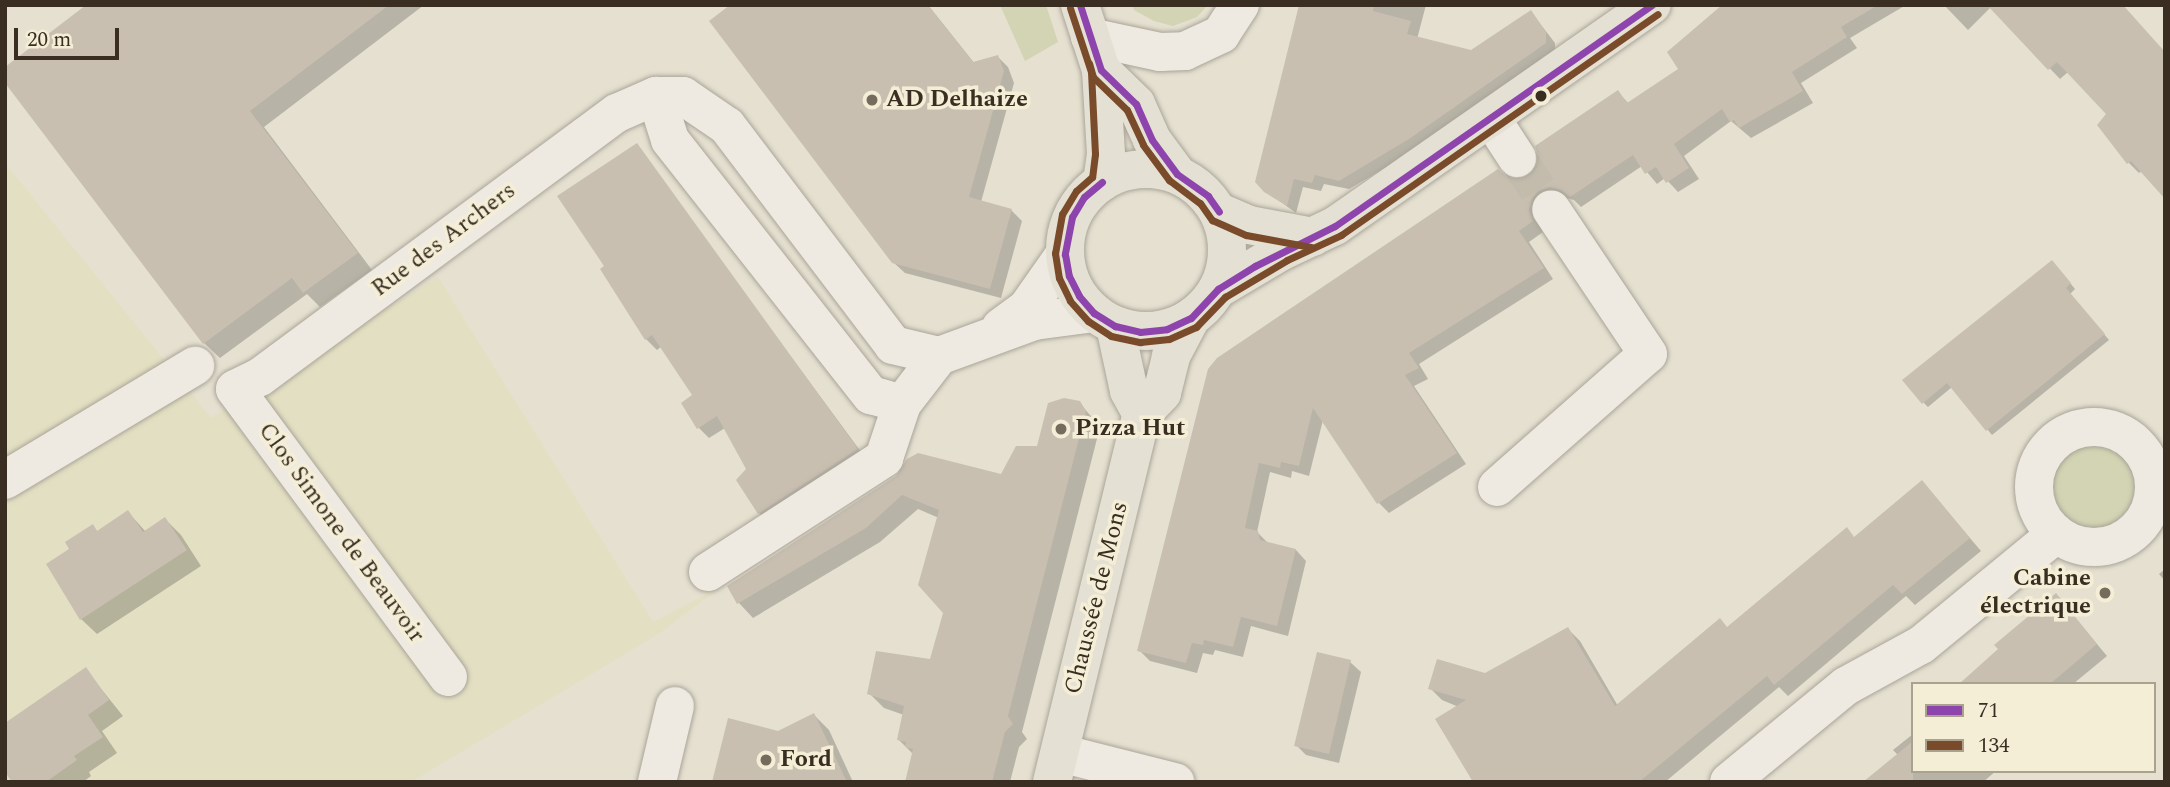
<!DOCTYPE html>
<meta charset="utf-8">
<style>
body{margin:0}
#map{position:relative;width:2170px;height:787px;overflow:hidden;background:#e5e0d0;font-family:Spectral,serif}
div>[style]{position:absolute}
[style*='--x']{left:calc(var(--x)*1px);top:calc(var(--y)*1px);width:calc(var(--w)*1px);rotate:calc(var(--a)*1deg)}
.farmland>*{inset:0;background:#e3dfc2}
.green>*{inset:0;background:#d2d4b3}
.round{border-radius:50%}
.shadow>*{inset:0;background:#0003}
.building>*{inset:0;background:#c8bfb1}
.minor-tunnel>*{height:38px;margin-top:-19px;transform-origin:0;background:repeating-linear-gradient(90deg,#c3bcad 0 38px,transparent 0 57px)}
.roads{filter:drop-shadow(0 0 2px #aaa599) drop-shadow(0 0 2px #aaa599)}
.minor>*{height:38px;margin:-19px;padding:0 19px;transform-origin:19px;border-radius:19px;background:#eeeae1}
.minor>.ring{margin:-19px;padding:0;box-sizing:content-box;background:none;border:38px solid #eeeae1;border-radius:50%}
.major>*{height:38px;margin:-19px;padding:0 19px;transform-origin:19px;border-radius:19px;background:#e4e0d3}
.major>.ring{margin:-19px;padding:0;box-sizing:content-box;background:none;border:38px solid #e4e0d3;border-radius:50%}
.bus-1>*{height:7px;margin:-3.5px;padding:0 3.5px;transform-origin:3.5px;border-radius:3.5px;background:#8e44ad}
.bus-2>*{height:7px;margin:-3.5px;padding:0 3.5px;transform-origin:3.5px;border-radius:3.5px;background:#7a4b2a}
.dots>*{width:19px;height:19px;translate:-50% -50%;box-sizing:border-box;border:4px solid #f5eed7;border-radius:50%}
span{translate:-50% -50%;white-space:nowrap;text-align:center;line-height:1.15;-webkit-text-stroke:7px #f5eed7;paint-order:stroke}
.poi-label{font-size:24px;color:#392e21;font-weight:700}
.left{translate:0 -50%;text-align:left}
.right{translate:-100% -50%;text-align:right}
.street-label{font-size:24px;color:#392e21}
.frame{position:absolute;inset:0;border:7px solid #392e21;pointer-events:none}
.legend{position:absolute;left:1911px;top:682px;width:245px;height:91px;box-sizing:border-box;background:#f5eed7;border:2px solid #aaa18e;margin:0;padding:9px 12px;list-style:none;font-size:21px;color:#392e21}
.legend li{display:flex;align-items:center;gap:14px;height:35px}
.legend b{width:35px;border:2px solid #aaa18e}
.scale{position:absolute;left:14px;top:28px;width:105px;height:32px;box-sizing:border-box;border:4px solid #392e21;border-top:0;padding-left:9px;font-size:21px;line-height:24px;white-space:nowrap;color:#392e21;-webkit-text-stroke:5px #f5eed7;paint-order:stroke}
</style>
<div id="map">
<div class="farmland">
<div style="clip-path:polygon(5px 163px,211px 418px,438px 277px,653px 622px,719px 588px,660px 633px,411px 782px,5px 782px)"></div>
</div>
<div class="green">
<div style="clip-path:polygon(1000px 5px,1046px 5px,1058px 42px,1025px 61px)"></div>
<div style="clip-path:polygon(1132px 5px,1208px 5px,1197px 17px,1173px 26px,1154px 21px,1134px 10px)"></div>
<div class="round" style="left:2044px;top:437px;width:100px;height:100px"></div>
</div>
<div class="shadow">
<div style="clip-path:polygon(89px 5px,424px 5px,264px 127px,372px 270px,320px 307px,307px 294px,220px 358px,204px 343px)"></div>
<div style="clip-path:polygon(732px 5px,928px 5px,975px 64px,998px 57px,1008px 67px,1014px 83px,981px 202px,1011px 210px,1022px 221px,1001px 298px,905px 273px,893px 262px)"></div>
<div style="clip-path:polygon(1302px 5px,1426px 5px,1417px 39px,1468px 54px,1531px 12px,1555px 43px,1555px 52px,1419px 148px,1349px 189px,1324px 184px,1321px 191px,1303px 187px,1296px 213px,1266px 191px)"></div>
<div style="clip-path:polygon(1774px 5px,1906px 5px,1850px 38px,1857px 48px,1801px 83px,1813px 103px,1751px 138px,1731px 121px,1684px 156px,1699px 179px,1678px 192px,1665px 178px,1657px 184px,1642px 166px,1581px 207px,1574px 200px,1562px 197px,1539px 222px,1543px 232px,1529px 242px,1553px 279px,1419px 364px,1428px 379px,1414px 386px,1466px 464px,1389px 513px,1379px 503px,1323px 420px,1309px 476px,1292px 471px,1291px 478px,1270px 472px,1257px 532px,1268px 543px,1296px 550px,1306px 561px,1288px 636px,1251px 626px,1243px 657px,1215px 650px,1213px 655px,1203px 653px,1197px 673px,1150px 661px,1139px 650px,1209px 370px,1507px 179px,1519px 182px,1530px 177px,1618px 92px,1629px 104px)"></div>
<div style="clip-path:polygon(1944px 5px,2120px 5px,2142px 171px,2139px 173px,2129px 163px,2109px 114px,2068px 72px,2060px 79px,1991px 7px,1968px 30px)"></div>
<div style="clip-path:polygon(636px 146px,867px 460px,770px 523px,759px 513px,748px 469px,725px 428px,709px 438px,699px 428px,695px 396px,662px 346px,657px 350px,646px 339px,607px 267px)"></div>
<div style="clip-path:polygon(2057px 267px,2075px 289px,2070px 294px,2109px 340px,1992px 435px,1952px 387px,1928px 407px,1923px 402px)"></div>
<div style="clip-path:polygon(1079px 402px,1100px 427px,1022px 732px,1027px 739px,1019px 747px,1010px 782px,906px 782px,914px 755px,899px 740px,904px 715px,884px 708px,869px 693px,932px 661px,944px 612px,939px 518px,918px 509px,880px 542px,753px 618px,739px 603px,730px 586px,897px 478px,1002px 476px,1038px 447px)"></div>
<div style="clip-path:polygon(1922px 482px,1981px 551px,1915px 605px,1906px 596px,1788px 696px,1779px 687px,1665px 782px,1638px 782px,1442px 700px,1430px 688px,1486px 675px,1568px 629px,1580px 641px,1618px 706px,1855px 538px)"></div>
<div style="clip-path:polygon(128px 512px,146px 532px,165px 519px,181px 535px,201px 566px,97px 634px,81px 619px,71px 550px,92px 526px,98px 532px)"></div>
<div style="clip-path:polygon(2165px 569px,2165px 581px,2159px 574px)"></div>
<div style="clip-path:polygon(2066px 607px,2107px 656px,2073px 684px,1961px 684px)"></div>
<div style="clip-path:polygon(1350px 662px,1361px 672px,1339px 763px,1306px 755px,1296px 745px)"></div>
<div style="clip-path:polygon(86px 670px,123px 716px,102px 731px,117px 753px,89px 772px,91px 776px,83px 782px,14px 782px)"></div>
<div style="clip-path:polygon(814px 715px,829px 730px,853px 782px,714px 782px,778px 733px)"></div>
<div style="clip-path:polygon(1913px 734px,1913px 771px,1996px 771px,1983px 782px,1866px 782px,1898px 755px,1893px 750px)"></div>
</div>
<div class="building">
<div style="clip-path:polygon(86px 5px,389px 5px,250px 111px,358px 253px,303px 293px,292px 278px,203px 344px,5px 83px,5px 67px)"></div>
<div style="clip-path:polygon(730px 5px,928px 5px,973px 62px,998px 55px,1004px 71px,969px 197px,1012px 209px,990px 289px,892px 263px,709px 21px)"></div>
<div style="clip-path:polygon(1299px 5px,1374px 5px,1373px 11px,1411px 21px,1407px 34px,1471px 50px,1531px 10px,1546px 32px,1546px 43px,1409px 139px,1339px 181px,1315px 175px,1312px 183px,1294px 179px,1287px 206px,1264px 192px,1255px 182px)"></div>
<div style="clip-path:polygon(1722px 5px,1878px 5px,1841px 27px,1847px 37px,1792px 72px,1803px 91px,1739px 128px,1734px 120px,1730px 122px,1722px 109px,1674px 144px,1689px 168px,1666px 183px,1656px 167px,1645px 174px,1633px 155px,1570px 197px,1561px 190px,1550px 187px,1538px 191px,1532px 199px,1529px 210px,1533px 221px,1519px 231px,1544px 268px,1409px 353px,1419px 368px,1405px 375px,1457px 453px,1377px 504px,1313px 408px,1299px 466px,1281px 462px,1280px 468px,1259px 463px,1247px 518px,1245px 528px,1258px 531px,1260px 540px,1296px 549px,1277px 626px,1241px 617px,1233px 647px,1204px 640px,1203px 645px,1192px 643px,1186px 663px,1137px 651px,1208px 369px,1217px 358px,1498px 169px,1508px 178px,1519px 180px,1529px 176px,1536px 168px,1539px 158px,1535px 146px,1618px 90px,1627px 103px,1678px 69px,1667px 52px)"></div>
<div style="clip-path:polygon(1987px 5px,2123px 5px,2165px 52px,2165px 199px,2131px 161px,2127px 164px,2097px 125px,2106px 114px,2057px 62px,2048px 70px)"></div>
<div style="clip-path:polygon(637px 143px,858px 449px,758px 514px,736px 480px,746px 469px,717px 416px,697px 429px,681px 403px,692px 395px,652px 335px,645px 340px,600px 269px,604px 266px,557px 196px)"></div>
<div style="clip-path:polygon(2052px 260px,2071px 283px,2066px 288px,2105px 334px,1986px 431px,1947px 383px,1922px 404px,1902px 380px)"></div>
<div style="clip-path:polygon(1064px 398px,1080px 401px,1086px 411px,1008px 716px,1013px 724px,1005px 732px,992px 782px,905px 782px,913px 749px,905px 747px,906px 742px,897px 740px,904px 706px,867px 694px,876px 651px,930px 659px,943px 613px,918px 585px,939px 510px,902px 495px,866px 528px,737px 604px,727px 586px,896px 476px,907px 459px,918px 453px,1001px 474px,1016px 446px,1037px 446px,1048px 403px)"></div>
<div style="clip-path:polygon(1922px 480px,1970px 538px,1902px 594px,1893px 585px,1774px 685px,1767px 676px,1639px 782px,1473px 782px,1435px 719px,1466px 700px,1428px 689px,1437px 659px,1485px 673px,1568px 627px,1615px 706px,1720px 618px,1727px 627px,1847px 527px,1854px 537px)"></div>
<div style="clip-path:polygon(128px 510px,143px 532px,165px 517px,187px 550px,80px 620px,46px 564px,69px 549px,65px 542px,93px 524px,97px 531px)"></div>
<div style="clip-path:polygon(2056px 593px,2097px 644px,2050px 684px,1959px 684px,1998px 649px,1994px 645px)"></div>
<div style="clip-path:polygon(1317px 652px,1351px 660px,1329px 754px,1294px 746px)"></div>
<div style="clip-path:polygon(86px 667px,109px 700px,88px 715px,103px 737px,74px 756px,77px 760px,46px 782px,12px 782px,5px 772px,5px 723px)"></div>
<div style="clip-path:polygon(814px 713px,847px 782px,712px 782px,728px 718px,778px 731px)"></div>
<div style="clip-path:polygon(1913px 741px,1913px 782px,1863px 782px)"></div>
</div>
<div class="minor-tunnel">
<div style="--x:1517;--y:158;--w:61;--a:56.3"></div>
</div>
<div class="roads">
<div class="minor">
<div style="--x:1090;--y:37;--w:72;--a:12.1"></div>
<div style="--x:1160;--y:52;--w:25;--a:-2"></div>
<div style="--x:1185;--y:51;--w:40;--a:-25"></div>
<div style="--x:1221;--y:34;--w:35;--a:-57"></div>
<div style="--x:656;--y:96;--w:46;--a:72.3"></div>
<div style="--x:670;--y:140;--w:325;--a:51.8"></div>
<div style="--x:871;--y:395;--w:32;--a:16"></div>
<div style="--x:902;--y:404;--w:61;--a:-52.4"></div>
<div style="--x:1491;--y:118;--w:48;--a:57"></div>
<div style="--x:1001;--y:327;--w:32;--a:-36"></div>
<div style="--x:1027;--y:308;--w:66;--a:-54.9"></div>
<div class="ring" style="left:2034px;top:427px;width:82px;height:82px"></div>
<div style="--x:5;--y:480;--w:222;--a:-31"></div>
<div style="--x:1497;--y:487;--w:201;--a:-41.4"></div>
<div style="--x:1648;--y:354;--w:174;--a:-123.8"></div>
<div style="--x:708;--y:572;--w:210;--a:-32.9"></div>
<div style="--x:884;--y:458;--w:57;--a:-71.6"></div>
<div style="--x:448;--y:677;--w:358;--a:-126.5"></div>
<div style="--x:235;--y:389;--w:28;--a:-26"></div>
<div style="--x:260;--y:377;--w:444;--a:-36.5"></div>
<div style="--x:617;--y:113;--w:43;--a:-23.6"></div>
<div style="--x:656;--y:96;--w:27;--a:0"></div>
<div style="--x:683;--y:96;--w:53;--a:34.3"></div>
<div style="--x:727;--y:126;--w:275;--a:52.8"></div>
<div style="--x:893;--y:345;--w:47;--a:13.4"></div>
<div style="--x:939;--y:356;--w:101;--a:-20.2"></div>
<div style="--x:1034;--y:321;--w:61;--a:-7.6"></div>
<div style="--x:1060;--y:753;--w:119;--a:14.2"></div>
<div style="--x:657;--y:782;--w:78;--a:-76.7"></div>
<div style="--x:1729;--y:782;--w:151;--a:-39.4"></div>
<div style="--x:1846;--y:686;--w:85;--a:-28.7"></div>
<div style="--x:1921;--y:645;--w:175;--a:-39.4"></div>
</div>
<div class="major">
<div style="--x:1080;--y:5;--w:68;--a:72.1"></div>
<div style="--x:1101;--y:70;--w:84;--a:86.6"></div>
<div style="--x:1106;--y:154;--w:28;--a:98"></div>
<div style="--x:1101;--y:70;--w:49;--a:44.2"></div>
<div style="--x:1136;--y:104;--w:39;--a:66"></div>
<div style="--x:1152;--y:140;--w:42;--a:53.7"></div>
<div class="ring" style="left:1065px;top:169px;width:124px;height:124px"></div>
<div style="--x:1219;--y:212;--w:33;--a:23"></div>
<div style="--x:1249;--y:225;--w:65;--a:10.6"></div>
<div style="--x:1218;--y:289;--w:74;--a:-30.7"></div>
<div style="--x:1282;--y:251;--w:59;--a:-25.3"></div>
<div style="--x:1335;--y:226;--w:386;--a:-34.9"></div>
<div style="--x:1115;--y:326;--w:66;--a:77.8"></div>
<div style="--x:1129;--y:391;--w:26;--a:61"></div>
<div style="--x:1052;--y:782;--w:379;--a:-76.3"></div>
<div style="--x:1142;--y:414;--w:29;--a:-46"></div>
<div style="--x:1162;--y:393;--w:38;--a:-76"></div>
<div style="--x:1171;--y:356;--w:43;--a:-62.2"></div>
</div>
</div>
<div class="bus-1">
<div style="--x:1080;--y:5;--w:68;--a:72.1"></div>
<div style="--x:1101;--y:70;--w:49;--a:44.2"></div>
<div style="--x:1136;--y:104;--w:39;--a:66"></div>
<div style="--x:1152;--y:140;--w:42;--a:53.7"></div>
<div style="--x:1177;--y:174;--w:38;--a:35"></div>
<div style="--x:1208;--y:196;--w:19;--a:55"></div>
<div style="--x:1102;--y:182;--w:23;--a:140"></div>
<div style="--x:1084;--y:197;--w:23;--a:121"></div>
<div style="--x:1072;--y:217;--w:38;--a:101"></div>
<div style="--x:1065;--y:254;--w:22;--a:80"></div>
<div style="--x:1069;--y:276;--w:22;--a:63"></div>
<div style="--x:1079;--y:296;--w:23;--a:49"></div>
<div style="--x:1094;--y:313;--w:25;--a:32"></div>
<div style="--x:1115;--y:326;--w:26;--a:13"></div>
<div style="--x:1140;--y:332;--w:27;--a:-6"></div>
<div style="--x:1167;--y:329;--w:26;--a:-25"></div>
<div style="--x:1191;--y:318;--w:40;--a:-47"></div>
<div style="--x:1218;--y:289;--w:44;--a:-31.9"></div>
<div style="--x:1255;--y:266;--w:89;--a:-26.6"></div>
<div style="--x:1335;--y:226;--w:386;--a:-34.9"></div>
</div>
<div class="bus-2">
<div style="--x:1070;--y:8;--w:67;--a:71.8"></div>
<div style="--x:1091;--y:72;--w:82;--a:87.2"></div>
<div style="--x:1095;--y:154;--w:23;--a:97"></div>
<div style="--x:1092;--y:177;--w:21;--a:139"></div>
<div style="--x:1076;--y:191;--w:27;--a:121"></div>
<div style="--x:1062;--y:214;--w:40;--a:100"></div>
<div style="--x:1055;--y:253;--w:25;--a:81"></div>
<div style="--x:1059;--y:278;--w:25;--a:64"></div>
<div style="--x:1070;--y:301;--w:27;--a:48"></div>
<div style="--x:1088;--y:321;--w:27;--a:33"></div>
<div style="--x:1111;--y:336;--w:30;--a:12"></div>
<div style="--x:1140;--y:342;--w:29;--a:-6"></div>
<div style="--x:1169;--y:339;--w:30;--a:-24"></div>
<div style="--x:1196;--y:327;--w:42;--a:-46"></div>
<div style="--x:1225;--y:297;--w:72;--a:-30.8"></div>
<div style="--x:1287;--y:260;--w:60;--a:-24.8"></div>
<div style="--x:1341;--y:235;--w:386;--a:-34.9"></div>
<div style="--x:1089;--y:63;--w:15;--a:74"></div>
<div style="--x:1093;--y:77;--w:47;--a:44.1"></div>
<div style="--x:1127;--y:110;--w:38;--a:65"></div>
<div style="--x:1143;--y:145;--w:44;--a:53.4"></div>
<div style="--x:1169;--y:180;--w:39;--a:37"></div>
<div style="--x:1200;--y:203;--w:21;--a:55"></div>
<div style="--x:1212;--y:220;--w:37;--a:24"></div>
<div style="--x:1246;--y:235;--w:66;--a:10.5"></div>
</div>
<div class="dots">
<div style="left:1541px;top:96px;background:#392e21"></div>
<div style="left:872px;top:100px;background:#756c5e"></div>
<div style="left:1061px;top:429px;background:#756c5e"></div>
<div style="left:2105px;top:593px;background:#756c5e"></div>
<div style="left:766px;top:760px;background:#756c5e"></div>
</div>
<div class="poi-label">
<span class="left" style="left:886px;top:100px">AD Delhaize</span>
<span class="left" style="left:1075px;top:429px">Pizza Hut</span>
<span class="right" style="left:2091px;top:593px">Cabine<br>électrique</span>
<span class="left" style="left:780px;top:760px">Ford</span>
</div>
<div class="street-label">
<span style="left:444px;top:240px;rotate:-37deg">Rue des Archers</span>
<span style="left:341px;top:533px;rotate:54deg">Clos Simone de Beauvoir</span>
<span style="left:1097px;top:598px;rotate:-76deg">Chaussée de Mons</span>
</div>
<div class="frame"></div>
<ul class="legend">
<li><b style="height:9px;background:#8e44ad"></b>71</li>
<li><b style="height:9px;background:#7a4b2a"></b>134</li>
</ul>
<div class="scale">20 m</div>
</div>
